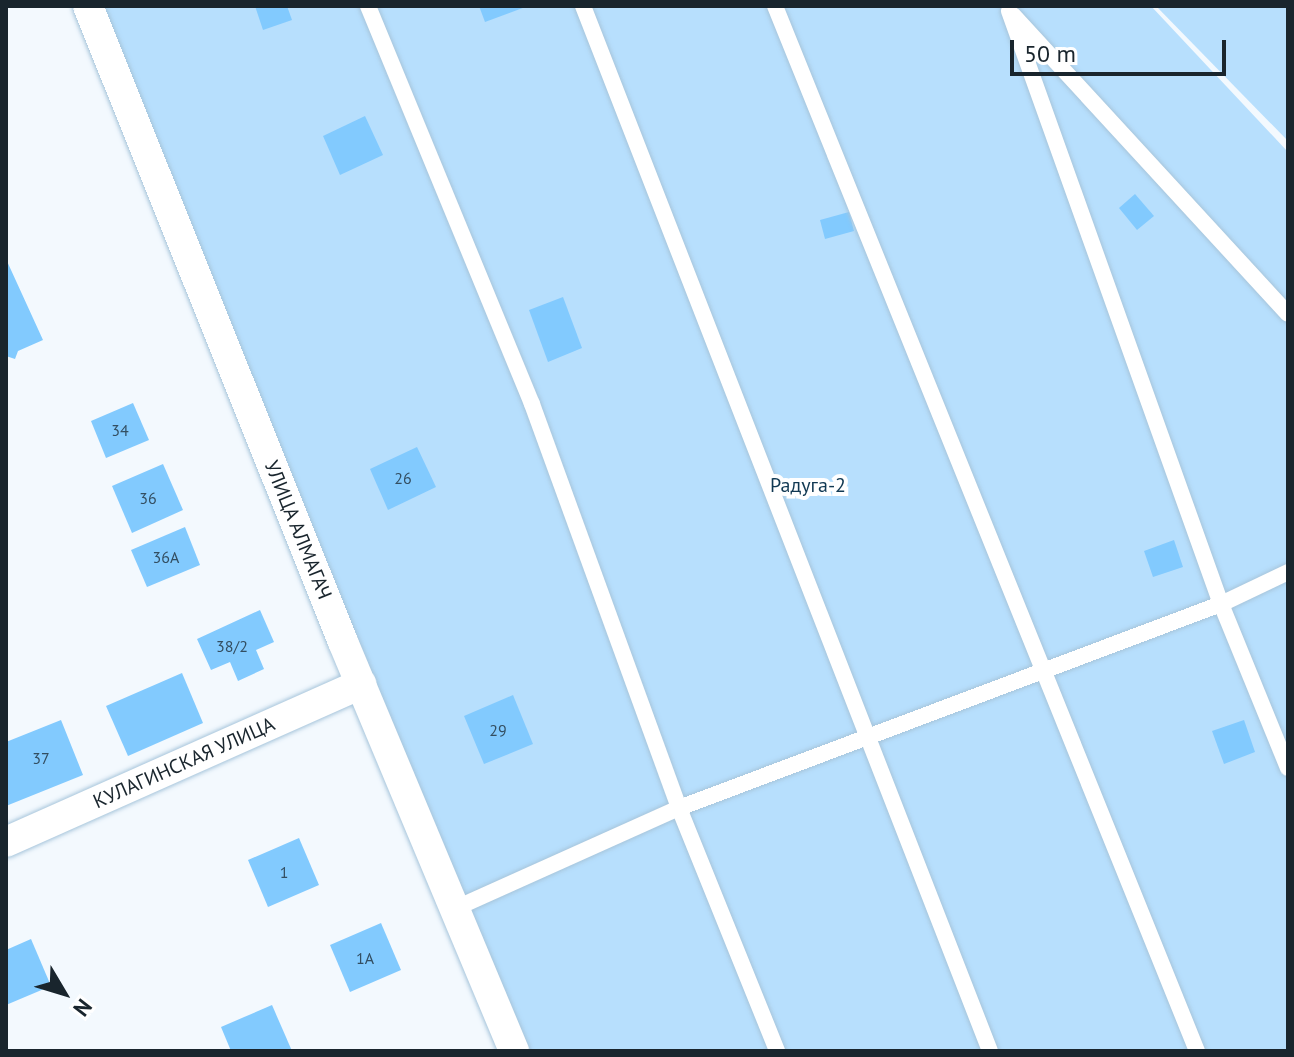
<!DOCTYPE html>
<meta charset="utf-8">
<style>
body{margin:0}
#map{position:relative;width:1294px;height:1057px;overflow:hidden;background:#f3f9fe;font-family:"PT Sans",sans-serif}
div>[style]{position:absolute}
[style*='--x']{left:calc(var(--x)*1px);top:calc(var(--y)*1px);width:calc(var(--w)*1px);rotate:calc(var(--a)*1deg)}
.green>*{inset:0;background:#b7dffd}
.building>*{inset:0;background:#82cafe}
.roads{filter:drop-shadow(0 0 2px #a7c5db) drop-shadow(0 0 2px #a7c5db)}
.service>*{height:16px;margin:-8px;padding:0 8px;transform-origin:8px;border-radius:8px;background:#fff}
.minor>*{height:30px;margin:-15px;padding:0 15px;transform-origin:15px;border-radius:15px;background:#fff}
span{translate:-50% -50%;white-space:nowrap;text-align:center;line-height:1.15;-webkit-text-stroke:8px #fff;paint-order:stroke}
.number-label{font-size:16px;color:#334e61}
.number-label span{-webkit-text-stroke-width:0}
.park-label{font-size:20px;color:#113953}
.street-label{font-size:20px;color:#19252d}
.frame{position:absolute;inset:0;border:8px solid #19252d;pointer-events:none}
.north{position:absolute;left:24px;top:953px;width:80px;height:80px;-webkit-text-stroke:6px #fff;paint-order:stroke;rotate:128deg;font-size:22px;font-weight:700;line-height:32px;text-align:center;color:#19252d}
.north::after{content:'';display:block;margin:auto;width:28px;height:36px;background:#19252d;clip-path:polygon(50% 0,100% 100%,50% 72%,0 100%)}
.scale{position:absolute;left:1010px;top:40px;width:216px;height:36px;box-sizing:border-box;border:4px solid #19252d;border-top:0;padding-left:10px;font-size:24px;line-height:28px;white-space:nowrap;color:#19252d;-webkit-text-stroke:6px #fff;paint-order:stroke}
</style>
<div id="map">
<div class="green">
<div style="clip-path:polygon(93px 6px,1151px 6px,1288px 152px,1288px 1051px,523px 1051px)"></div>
<div style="clip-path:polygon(1156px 6px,1288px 6px,1288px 141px)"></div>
</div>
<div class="building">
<div style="clip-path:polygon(255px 6px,287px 6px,292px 20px,263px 30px)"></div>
<div style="clip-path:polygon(479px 6px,528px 6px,485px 22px)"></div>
<div style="clip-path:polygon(365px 116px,383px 155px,340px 175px,323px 136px)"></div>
<div style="clip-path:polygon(1135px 194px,1154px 216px,1137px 230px,1119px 208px)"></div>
<div style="clip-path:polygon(849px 212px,854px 231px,825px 239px,820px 220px)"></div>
<div style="clip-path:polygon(6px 259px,43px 340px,18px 351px,15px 359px,6px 356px)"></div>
<div style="clip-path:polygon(563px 297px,582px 348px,548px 362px,529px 310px)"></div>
<div style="clip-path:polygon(133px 403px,149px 440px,106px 458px,91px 421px)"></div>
<div style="clip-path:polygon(417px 447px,436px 487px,388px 510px,370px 469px)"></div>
<div style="clip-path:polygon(163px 464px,183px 510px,132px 533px,112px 486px)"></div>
<div style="clip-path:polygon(185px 527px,200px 565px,147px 587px,131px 550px)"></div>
<div style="clip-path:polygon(1174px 540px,1183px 567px,1153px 577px,1144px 551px)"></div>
<div style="clip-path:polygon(260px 610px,274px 642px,256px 650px,264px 669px,238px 681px,230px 662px,211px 670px,197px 639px)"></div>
<div style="clip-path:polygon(182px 673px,203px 723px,128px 756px,106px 706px)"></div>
<div style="clip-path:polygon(513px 695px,533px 744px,484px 764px,464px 716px)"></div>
<div style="clip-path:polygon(61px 720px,83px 775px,6px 806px,6px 742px)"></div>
<div style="clip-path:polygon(1244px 720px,1255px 752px,1224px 764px,1212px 731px)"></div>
<div style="clip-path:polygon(299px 838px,319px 885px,268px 907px,248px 860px)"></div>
<div style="clip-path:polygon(381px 923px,401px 970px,350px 992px,330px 945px)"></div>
<div style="clip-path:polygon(31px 939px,51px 986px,6px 1005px,6px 950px)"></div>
<div style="clip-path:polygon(272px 1005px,292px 1051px,231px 1051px,221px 1027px)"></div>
</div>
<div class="roads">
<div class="service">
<div style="--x:368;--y:6;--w:430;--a:67.6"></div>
<div style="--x:532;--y:404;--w:430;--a:70"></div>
<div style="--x:679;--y:808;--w:262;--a:68"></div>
<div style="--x:583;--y:6;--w:1121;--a:68.72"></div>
<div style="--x:775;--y:6;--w:1127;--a:68.01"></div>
<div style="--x:1009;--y:11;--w:630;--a:70.33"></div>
<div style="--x:1221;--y:604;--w:177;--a:67.8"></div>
<div style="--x:1013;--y:15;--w:406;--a:47.4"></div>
<div style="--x:454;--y:909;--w:247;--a:-24.2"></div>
<div style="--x:679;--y:808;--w:579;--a:-20.63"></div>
<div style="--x:1221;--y:604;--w:74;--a:-25.5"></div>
</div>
<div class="minor">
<div style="--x:88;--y:6;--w:685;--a:68.15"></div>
<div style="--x:343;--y:642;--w:443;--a:67.3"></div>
<div style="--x:6;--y:842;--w:389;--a:-24"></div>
</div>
</div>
<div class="number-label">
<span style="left:120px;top:430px">34</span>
<span style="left:403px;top:478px">26</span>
<span style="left:148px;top:498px">36</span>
<span style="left:166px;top:557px">36А</span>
<span style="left:232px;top:646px">38/2</span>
<span style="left:498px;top:730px">29</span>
<span style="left:41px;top:758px">37</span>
<span style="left:284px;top:872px">1</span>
<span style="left:365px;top:958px">1А</span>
</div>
<div class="park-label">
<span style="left:808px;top:485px">Радуга-2</span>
</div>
<div class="street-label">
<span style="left:298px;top:530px;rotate:68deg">УЛИЦА АЛМАГАЧ</span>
<span style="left:184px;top:763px;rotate:-24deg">КУЛАГИНСКАЯ УЛИЦА</span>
</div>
<div class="frame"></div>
<div class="north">N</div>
<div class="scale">50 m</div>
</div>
